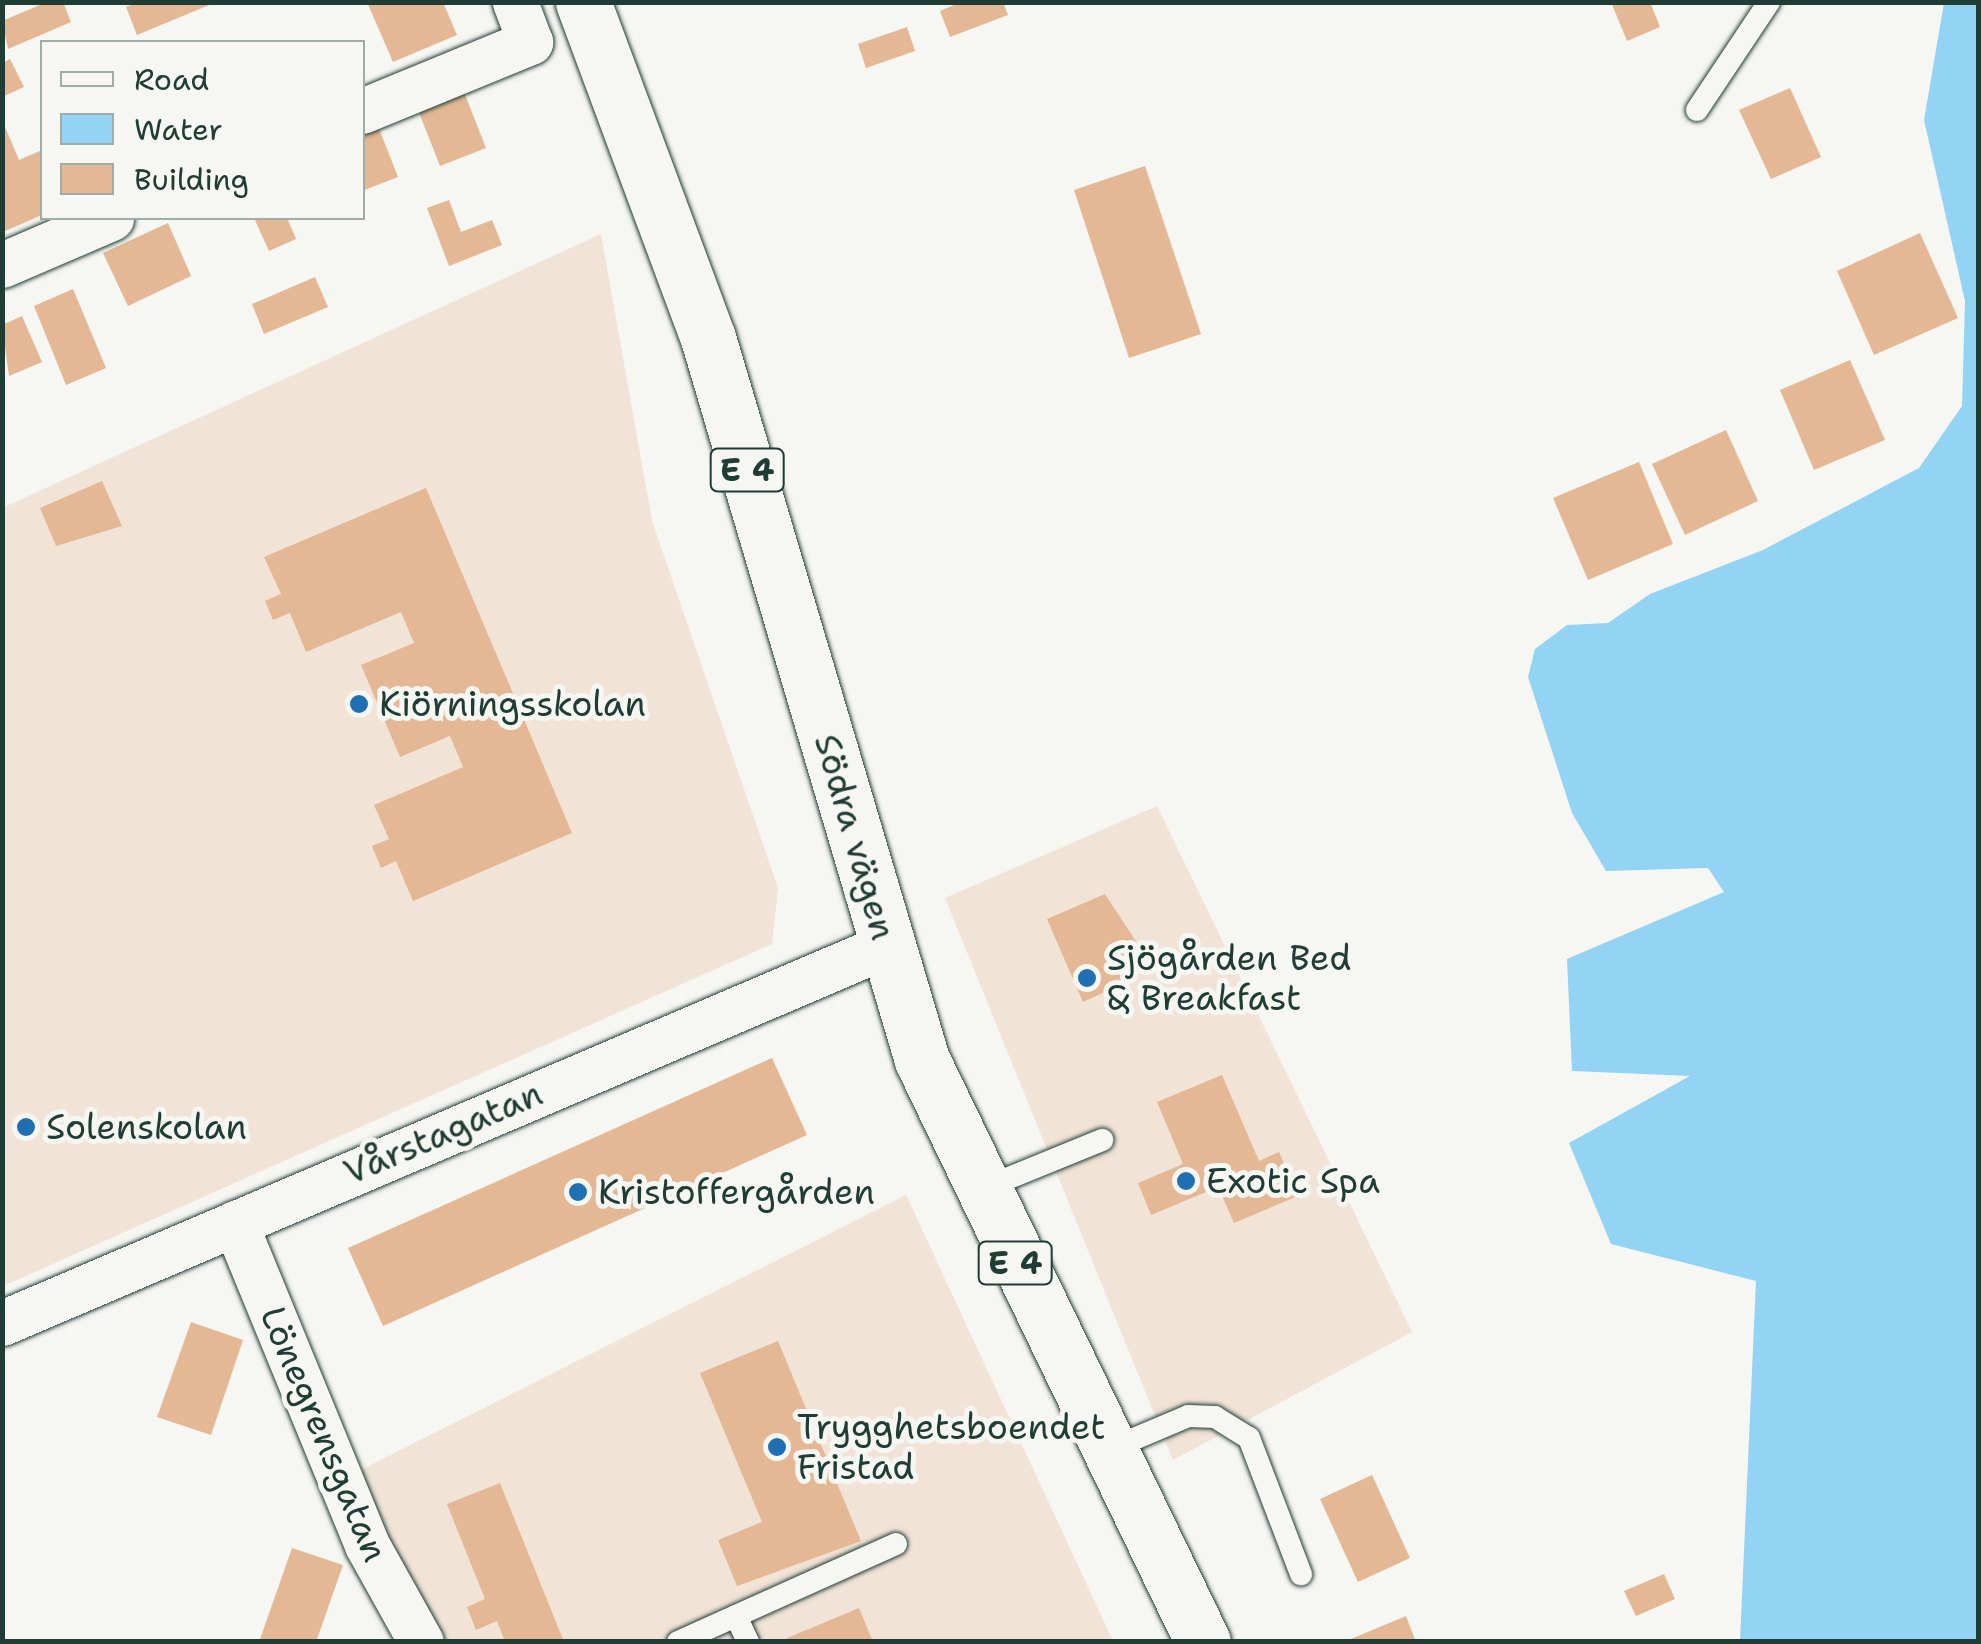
<!DOCTYPE html>
<meta charset="utf-8">
<style>
body{margin:0}
#map{position:relative;width:1981px;height:1644px;overflow:hidden;background:#f6f6f2;font-family:"Shantell Sans",sans-serif}
div>[style]{position:absolute}
[style*='--x']{left:calc(var(--x)*1px);top:calc(var(--y)*1px);width:calc(var(--w)*1px);rotate:calc(var(--a)*1deg)}
.built>*{inset:0;background:#f1e3d6}
.water>*{inset:0;background:#93d4f4}
.building>*{inset:0;background:#e4b895}
.roads{filter:drop-shadow(0 0 2px #1f3d34) drop-shadow(0 0 2px #1f3d34)}
.lane>*{height:22px;margin:-11px;padding:0 11px;transform-origin:11px;border-radius:11px;background:#f6f6f2}
.street>*{height:45px;margin:-22.5px;padding:0 22.5px;transform-origin:22.5px;border-radius:22.5px;background:#f6f6f2}
.highway>*{height:55px;margin:-27.5px;padding:0 27.5px;transform-origin:27.5px;border-radius:27.5px;background:#f6f6f2}
.dots>*{width:28px;height:28px;translate:-50% -50%;box-sizing:border-box;border:5px solid #f6f6f2;border-radius:50%}
span{translate:-50% -50%;white-space:nowrap;text-align:center;line-height:1.15;-webkit-text-stroke:10px #f6f6f2;paint-order:stroke}
.shield-label span{padding:2px 8px;background:#f6f6f2;border:2px solid;border-radius:8px;-webkit-text-stroke-width:0}
.shield-label{font-size:32px;color:#1f3d34;font-weight:700}
.poi-label{font-size:35px;color:#1f3d34}
.left{translate:0 -50%;text-align:left}
.street-label{font-size:35px;color:#1f3d34}
.frame{position:absolute;inset:0;border:5px solid #1f3d34;pointer-events:none}
.legend{position:absolute;left:40px;top:40px;width:325px;height:180px;box-sizing:border-box;background:#f6f6f2;border:2px solid #a0aca6;margin:0;padding:12px 18px;list-style:none;font-size:30px;color:#1f3d34}
.legend li{display:flex;align-items:center;gap:20px;height:50px}
.legend b{width:50px;border:2px solid #a0aca6}
</style>
<div id="map">
<div class="built">
<div style="clip-path:polygon(601px 234px,652px 521px,778px 888px,772px 944px,3px 1286px,2px 508px)"></div>
<div style="clip-path:polygon(1157px 806px,1412px 1332px,1173px 1460px,945px 898px)"></div>
<div style="clip-path:polygon(906px 1195px,1113px 1641px,428px 1641px,357px 1472px)"></div>
</div>
<div class="water">
<div style="clip-path:polygon(1944px 3px,1978px 3px,1978px 1641px,1740px 1641px,1756px 1281px,1611px 1244px,1569px 1143px,1690px 1076px,1572px 1071px,1567px 959px,1724px 892px,1708px 868px,1606px 871px,1572px 813px,1528px 677px,1535px 649px,1567px 625px,1608px 623px,1650px 594px,1763px 550px,1919px 468px,1962px 406px,1965px 301px,1924px 120px)"></div>
</div>
<div class="building">
<div style="clip-path:polygon(47px 2px,63px 2px,71px 22px,8px 49px,2px 21px)"></div>
<div style="clip-path:polygon(138px 2px,214px 2px,214px 3px,137px 35px,126px 7px)"></div>
<div style="clip-path:polygon(367px 2px,443px 2px,457px 35px,393px 62px)"></div>
<div style="clip-path:polygon(961px 2px,1003px 2px,1008px 15px,950px 37px,940px 11px)"></div>
<div style="clip-path:polygon(1611px 2px,1650px 2px,1660px 27px,1627px 41px)"></div>
<div style="clip-path:polygon(907px 27px,915px 51px,866px 68px,858px 44px)"></div>
<div style="clip-path:polygon(10px 59px,24px 87px,2px 97px,2px 63px)"></div>
<div style="clip-path:polygon(1790px 88px,1821px 157px,1771px 179px,1739px 110px)"></div>
<div style="clip-path:polygon(464px 92px,486px 148px,440px 166px,418px 110px)"></div>
<div style="clip-path:polygon(3px 122px,19px 160px,42px 150px,42px 215px,3px 232px)"></div>
<div style="clip-path:polygon(378px 126px,398px 177px,362px 191px,362px 133px)"></div>
<div style="clip-path:polygon(1145px 166px,1201px 334px,1129px 358px,1074px 190px)"></div>
<div style="clip-path:polygon(449px 200px,461px 232px,492px 220px,502px 245px,449px 266px,427px 208px)"></div>
<div style="clip-path:polygon(254px 218px,287px 218px,296px 239px,269px 251px)"></div>
<div style="clip-path:polygon(168px 223px,191px 276px,128px 306px,103px 253px)"></div>
<div style="clip-path:polygon(1920px 233px,1958px 318px,1874px 355px,1837px 271px)"></div>
<div style="clip-path:polygon(315px 277px,328px 307px,264px 334px,252px 304px)"></div>
<div style="clip-path:polygon(73px 289px,106px 368px,66px 385px,34px 306px)"></div>
<div style="clip-path:polygon(22px 316px,42px 362px,9px 376px,2px 325px)"></div>
<div style="clip-path:polygon(1850px 360px,1885px 440px,1814px 470px,1780px 390px)"></div>
<div style="clip-path:polygon(1726px 430px,1758px 501px,1685px 535px,1652px 464px)"></div>
<div style="clip-path:polygon(1639px 462px,1673px 544px,1588px 580px,1553px 498px)"></div>
<div style="clip-path:polygon(102px 481px,122px 526px,56px 546px,40px 508px)"></div>
<div style="clip-path:polygon(426px 488px,572px 833px,413px 901px,396px 861px,381px 868px,372px 846px,389px 839px,374px 805px,463px 767px,450px 736px,400px 757px,361px 665px,414px 643px,401px 612px,306px 652px,290px 613px,273px 620px,265px 601px,281px 594px,264px 557px)"></div>
<div style="clip-path:polygon(1105px 894px,1139px 946px,1127px 951px,1138px 977px,1083px 1002px,1047px 919px)"></div>
<div style="clip-path:polygon(772px 1058px,807px 1135px,383px 1326px,348px 1248px)"></div>
<div style="clip-path:polygon(1222px 1075px,1259px 1161px,1279px 1152px,1298px 1196px,1234px 1223px,1218px 1187px,1151px 1215px,1138px 1183px,1183px 1164px,1157px 1102px)"></div>
<div style="clip-path:polygon(191px 1322px,243px 1340px,211px 1435px,157px 1417px)"></div>
<div style="clip-path:polygon(778px 1341px,861px 1541px,737px 1586px,718px 1540px,762px 1522px,700px 1373px)"></div>
<div style="clip-path:polygon(1372px 1475px,1410px 1558px,1358px 1582px,1320px 1499px)"></div>
<div style="clip-path:polygon(500px 1483px,564px 1642px,505px 1642px,497px 1621px,476px 1630px,467px 1607px,485px 1599px,447px 1504px)"></div>
<div style="clip-path:polygon(292px 1548px,343px 1565px,316px 1642px,259px 1642px)"></div>
<div style="clip-path:polygon(1664px 1574px,1675px 1599px,1636px 1616px,1624px 1591px)"></div>
<div style="clip-path:polygon(859px 1608px,873px 1642px,780px 1642px,780px 1641px)"></div>
<div style="clip-path:polygon(1406px 1616px,1416px 1642px,1346px 1641px)"></div>
</div>
<div class="roads">
<div class="lane">
<div style="--x:1697;--y:110;--w:130;--a:-56.3"></div>
<div style="--x:982;--y:1189;--w:130;--a:-22.2"></div>
<div style="--x:1108;--y:1450;--w:87;--a:-23"></div>
<div style="--x:1188;--y:1416;--w:27;--a:2"></div>
<div style="--x:1215;--y:1417;--w:40;--a:32"></div>
<div style="--x:1249;--y:1438;--w:146;--a:69.1"></div>
<div style="--x:736;--y:1616;--w:29;--a:65"></div>
<div style="--x:678;--y:1642;--w:239;--a:-24.2"></div>
</div>
<div class="street">
<div style="--x:362;--y:111;--w:182;--a:-22.3"></div>
<div style="--x:530;--y:42;--w:43;--a:-110.6"></div>
<div style="--x:2;--y:265;--w:119;--a:-23.3"></div>
<div style="--x:235;--y:1223;--w:348;--a:67.7"></div>
<div style="--x:367;--y:1545;--w:111;--a:60.9"></div>
<div style="--x:2;--y:1323;--w:960;--a:-23.12"></div>
</div>
<div class="highway">
<div style="--x:583;--y:2;--w:358;--a:69.6"></div>
<div style="--x:708;--y:338;--w:753;--a:73.49"></div>
<div style="--x:922;--y:1060;--w:646;--a:64.23"></div>
</div>
</div>
<div class="dots">
<div style="left:359px;top:704px;background:#1f6fb2"></div>
<div style="left:1087px;top:978px;background:#1f6fb2"></div>
<div style="left:26px;top:1127px;background:#1f6fb2"></div>
<div style="left:1186px;top:1181px;background:#1f6fb2"></div>
<div style="left:578px;top:1192px;background:#1f6fb2"></div>
<div style="left:777px;top:1447px;background:#1f6fb2"></div>
</div>
<div class="shield-label">
<span style="left:747px;top:470px">E 4</span>
<span style="left:1015px;top:1263px">E 4</span>
</div>
<div class="poi-label">
<span class="left" style="left:379px;top:704px">Kiörningsskolan</span>
<span class="left" style="left:1107px;top:978px">Sjögården Bed<br>&amp; Breakfast</span>
<span class="left" style="left:46px;top:1127px">Solenskolan</span>
<span class="left" style="left:1206px;top:1181px">Exotic Spa</span>
<span class="left" style="left:598px;top:1192px">Kristoffergården</span>
<span class="left" style="left:797px;top:1447px">Trygghetsboendet<br>Fristad</span>
</div>
<div class="street-label">
<span style="left:855px;top:837px;rotate:74deg">Södra vägen</span>
<span style="left:443px;top:1133px;rotate:-23deg">Vårstagatan</span>
<span style="left:324px;top:1434px;rotate:67deg">Lönegrensgatan</span>
</div>
<div class="frame"></div>
<ul class="legend">
<li><b style="height:12px;background:#f6f6f2"></b>Road</li>
<li><b style="height:28px;background:#93d4f4"></b>Water</li>
<li><b style="height:28px;background:#e4b895"></b>Building</li>
</ul>
</div>
